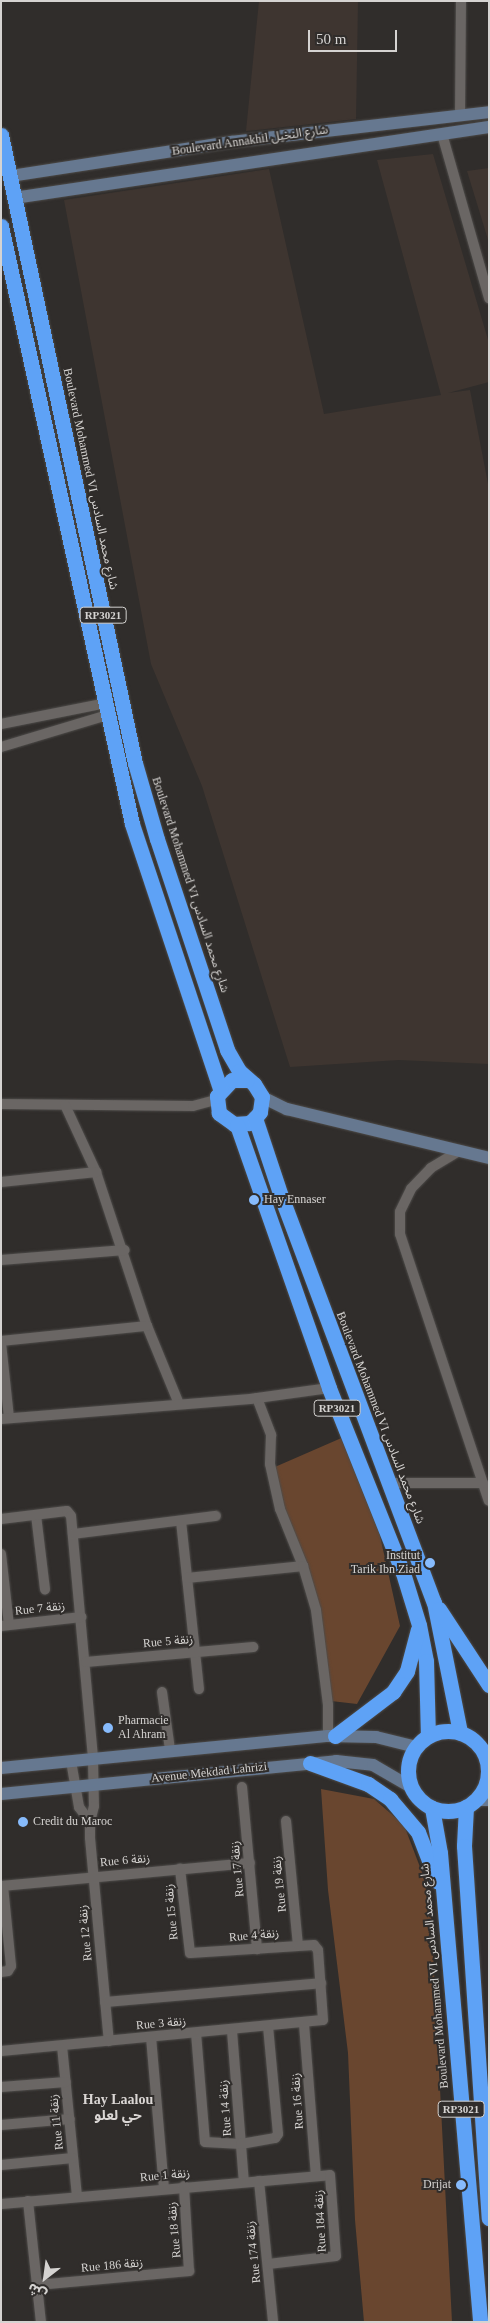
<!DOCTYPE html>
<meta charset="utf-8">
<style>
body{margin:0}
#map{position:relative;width:490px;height:2323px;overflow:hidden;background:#302d2b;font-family:"Times New Roman","Noto Sans Arabic",serif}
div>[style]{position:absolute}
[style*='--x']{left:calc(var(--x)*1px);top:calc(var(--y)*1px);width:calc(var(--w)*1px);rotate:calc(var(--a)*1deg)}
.built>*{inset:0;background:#3e3530}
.green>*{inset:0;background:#69462f}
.roads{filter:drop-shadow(0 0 1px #4d4b49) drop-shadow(0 0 1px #4d4b49)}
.street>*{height:10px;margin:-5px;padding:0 5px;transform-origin:5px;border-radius:5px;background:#6a6664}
.secondary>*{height:12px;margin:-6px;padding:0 6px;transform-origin:6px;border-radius:6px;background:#667890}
.highway>*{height:15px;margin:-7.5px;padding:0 7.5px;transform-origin:7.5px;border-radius:7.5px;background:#5ea2f6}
.highway>.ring{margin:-7.5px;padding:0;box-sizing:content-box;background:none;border:15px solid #5ea2f6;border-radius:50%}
.dots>*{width:14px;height:14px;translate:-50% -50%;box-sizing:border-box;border:2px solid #302d2b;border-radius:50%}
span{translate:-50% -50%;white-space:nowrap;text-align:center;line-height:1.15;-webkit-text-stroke:4px #302d2b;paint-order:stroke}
.shield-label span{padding:1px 4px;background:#302d2b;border:1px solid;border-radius:4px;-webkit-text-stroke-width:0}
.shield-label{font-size:11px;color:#d5d3d1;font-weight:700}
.street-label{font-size:12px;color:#d5d3d1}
.poi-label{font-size:12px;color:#d5d3d1}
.left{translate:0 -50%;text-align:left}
.right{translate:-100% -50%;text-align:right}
.neighbourhood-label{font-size:14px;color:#dad6d4;font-weight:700}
.frame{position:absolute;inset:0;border:2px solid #d5d3d1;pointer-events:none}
.north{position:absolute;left:20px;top:2253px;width:50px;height:50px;-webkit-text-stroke:4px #302d2b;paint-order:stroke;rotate:210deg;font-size:14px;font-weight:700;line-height:20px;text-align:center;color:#d5d3d1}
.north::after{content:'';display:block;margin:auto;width:18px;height:22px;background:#d5d3d1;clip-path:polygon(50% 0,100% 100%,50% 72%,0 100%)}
.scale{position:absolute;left:308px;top:30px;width:89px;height:22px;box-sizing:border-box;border:2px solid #d5d3d1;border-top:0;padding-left:6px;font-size:15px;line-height:18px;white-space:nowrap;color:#d5d3d1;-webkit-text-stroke:4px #302d2b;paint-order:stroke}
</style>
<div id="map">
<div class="built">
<div style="clip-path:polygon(259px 1px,358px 1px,356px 119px,246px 131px)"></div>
<div style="clip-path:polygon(433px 154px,489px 343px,489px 382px,448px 393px,470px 390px,489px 489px,489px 1064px,399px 1060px,290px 1067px,202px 786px,151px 664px,64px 200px,269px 169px,324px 414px,441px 395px,377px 160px)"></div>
<div style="clip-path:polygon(489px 168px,489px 243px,467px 171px)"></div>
</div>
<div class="green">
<div style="clip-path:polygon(346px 1436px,378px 1527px,400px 1626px,357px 1704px,331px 1701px,317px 1609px,268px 1470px)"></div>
<div style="clip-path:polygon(321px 1789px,374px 1799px,404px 1825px,423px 1875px,431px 1913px,452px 2322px,364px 2322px,355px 2220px,348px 2053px,328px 1890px)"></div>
</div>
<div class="roads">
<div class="street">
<div style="--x:460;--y:115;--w:114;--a:-89.5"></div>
<div style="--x:442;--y:134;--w:171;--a:74"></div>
<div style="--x:1;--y:724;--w:107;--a:-11.3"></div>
<div style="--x:1;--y:747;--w:112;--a:-16.7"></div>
<div style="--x:1;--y:1104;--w:192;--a:0.6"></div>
<div style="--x:193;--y:1106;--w:24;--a:-15"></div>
<div style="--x:65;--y:1105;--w:74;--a:65.2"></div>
<div style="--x:96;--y:1172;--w:162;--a:71.7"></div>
<div style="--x:147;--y:1326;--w:84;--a:67.7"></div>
<div style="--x:459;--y:1151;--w:33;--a:149"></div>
<div style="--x:431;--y:1168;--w:29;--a:134"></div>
<div style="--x:411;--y:1189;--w:25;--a:116"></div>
<div style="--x:400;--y:1212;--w:22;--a:90"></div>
<div style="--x:400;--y:1234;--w:281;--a:71.6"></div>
<div style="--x:1;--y:1182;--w:96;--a:-6"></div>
<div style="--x:1;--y:1260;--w:124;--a:-4.6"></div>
<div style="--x:1;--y:1341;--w:147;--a:-5.9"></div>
<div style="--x:1;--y:1343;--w:75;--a:83.9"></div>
<div style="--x:257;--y:1398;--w:40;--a:69"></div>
<div style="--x:271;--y:1435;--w:29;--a:92"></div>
<div style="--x:270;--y:1464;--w:46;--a:77.5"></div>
<div style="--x:280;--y:1509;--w:61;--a:68"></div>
<div style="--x:1;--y:1419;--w:250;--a:-4.6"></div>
<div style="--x:250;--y:1399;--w:80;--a:-7.9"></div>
<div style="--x:388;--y:1483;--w:95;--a:0"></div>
<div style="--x:36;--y:1515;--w:75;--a:83.1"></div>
<div style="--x:1;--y:1519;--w:66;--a:-6.9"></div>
<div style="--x:67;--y:1511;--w:6;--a:51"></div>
<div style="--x:71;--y:1516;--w:245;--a:84.8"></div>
<div style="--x:93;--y:1760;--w:46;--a:88.8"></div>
<div style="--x:94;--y:1806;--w:16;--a:104"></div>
<div style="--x:90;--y:1822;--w:16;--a:90"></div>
<div style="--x:90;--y:1838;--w:204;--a:84.7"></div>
<div style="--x:181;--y:1521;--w:169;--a:83.9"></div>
<div style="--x:73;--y:1534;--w:144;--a:-7.2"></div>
<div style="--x:1;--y:1554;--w:71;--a:83.6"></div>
<div style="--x:187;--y:1578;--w:117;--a:-5.9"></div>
<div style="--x:303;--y:1566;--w:46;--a:73.5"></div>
<div style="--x:316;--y:1610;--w:96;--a:82.8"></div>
<div style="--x:328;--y:1705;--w:31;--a:90"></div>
<div style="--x:1;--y:1626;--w:81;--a:-6.4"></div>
<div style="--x:86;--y:1662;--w:168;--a:-5.1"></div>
<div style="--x:162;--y:1692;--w:59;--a:82.1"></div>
<div style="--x:71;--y:1761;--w:47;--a:80.1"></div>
<div style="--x:79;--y:1807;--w:19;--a:54"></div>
<div style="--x:242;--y:1787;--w:163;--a:84.7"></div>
<div style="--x:286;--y:1821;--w:125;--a:84.5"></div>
<div style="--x:1;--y:1886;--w:250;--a:-5.3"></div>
<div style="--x:1;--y:1972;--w:7;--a:-8"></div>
<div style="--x:8;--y:1971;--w:6;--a:-59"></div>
<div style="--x:11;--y:1966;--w:80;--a:-95.7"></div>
<div style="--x:105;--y:2002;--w:217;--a:-5"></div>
<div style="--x:304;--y:2024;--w:151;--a:85.5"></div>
<div style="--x:232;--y:2031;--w:151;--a:85.5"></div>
<div style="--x:196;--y:2033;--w:109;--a:85.3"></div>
<div style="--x:205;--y:2142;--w:36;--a:3"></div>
<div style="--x:241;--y:2144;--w:35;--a:-10"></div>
<div style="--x:275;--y:2138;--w:5;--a:-53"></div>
<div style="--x:278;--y:2134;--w:107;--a:-95.3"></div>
<div style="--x:151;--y:2037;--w:152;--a:85.1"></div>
<div style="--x:62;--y:2046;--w:151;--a:84.3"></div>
<div style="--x:1;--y:2051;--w:323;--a:-5.5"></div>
<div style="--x:323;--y:2020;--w:70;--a:-94.1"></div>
<div style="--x:318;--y:1950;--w:6;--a:-129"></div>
<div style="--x:314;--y:1945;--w:124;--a:176.3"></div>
<div style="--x:190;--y:1953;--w:85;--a:-96.8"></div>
<div style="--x:1;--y:2087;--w:65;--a:-4.4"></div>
<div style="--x:1;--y:2125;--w:69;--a:-5"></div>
<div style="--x:1;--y:2165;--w:72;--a:-5.6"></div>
<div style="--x:259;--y:2181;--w:142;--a:84.3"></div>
<div style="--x:28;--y:2201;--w:122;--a:83.9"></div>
<div style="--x:1;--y:2204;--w:330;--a:-5"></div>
<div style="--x:330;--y:2175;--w:81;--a:85.8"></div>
<div style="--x:336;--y:2256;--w:68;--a:173.3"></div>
<div style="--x:37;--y:2285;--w:153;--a:-5.3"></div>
<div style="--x:189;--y:2271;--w:85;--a:-93.4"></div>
</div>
<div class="secondary">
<div style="--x:11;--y:176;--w:223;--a:-8.8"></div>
<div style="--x:231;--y:142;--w:260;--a:-6.6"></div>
<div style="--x:14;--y:198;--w:480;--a:-8.5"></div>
<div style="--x:262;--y:1097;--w:28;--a:26"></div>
<div style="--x:287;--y:1109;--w:208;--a:13.6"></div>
<div style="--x:488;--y:1763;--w:1;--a:0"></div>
<div style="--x:1;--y:1768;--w:329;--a:-5.6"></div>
<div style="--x:328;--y:1736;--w:48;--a:1.2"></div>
<div style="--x:376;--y:1737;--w:41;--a:14"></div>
<div style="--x:1;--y:1794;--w:337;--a:-5.6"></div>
<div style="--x:336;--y:1761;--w:37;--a:6"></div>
<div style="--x:373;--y:1765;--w:44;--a:30.1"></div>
<div style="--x:476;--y:1800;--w:13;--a:0"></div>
</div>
<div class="highway">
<div style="--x:1;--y:135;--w:642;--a:77.96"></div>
<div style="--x:135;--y:763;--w:79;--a:73.9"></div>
<div style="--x:157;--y:839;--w:222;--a:71.6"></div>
<div style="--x:227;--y:1050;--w:24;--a:60"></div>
<div style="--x:239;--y:1071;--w:20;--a:41"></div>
<div style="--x:254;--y:1084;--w:15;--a:58"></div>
<div style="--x:262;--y:1097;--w:15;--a:98"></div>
<div style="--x:260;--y:1112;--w:8;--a:130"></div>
<div style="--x:255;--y:1118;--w:8;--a:140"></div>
<div style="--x:249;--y:1123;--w:15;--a:176"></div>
<div style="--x:234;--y:1124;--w:19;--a:-144"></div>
<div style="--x:219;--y:1113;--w:17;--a:-97"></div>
<div style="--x:217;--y:1096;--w:22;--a:-47"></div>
<div style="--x:232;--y:1080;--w:15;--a:0"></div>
<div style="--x:1;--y:226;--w:612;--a:77.64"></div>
<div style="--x:132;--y:824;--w:279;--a:71.6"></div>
<div style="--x:255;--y:1118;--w:82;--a:71.6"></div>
<div style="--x:281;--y:1196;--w:434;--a:69.4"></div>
<div style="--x:434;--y:1602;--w:133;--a:78.7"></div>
<div style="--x:237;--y:1125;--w:279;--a:70.7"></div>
<div style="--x:329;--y:1388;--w:199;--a:68.2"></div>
<div style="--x:403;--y:1573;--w:54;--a:72.9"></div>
<div style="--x:419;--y:1625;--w:37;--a:79"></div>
<div style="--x:426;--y:1661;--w:75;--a:88.5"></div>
<div style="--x:439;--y:1609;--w:91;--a:56.7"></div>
<div class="ring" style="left:408px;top:1731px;width:65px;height:65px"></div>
<div style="--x:335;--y:1736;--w:73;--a:-37.2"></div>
<div style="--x:393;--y:1692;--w:25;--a:-56"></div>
<div style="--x:407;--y:1671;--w:43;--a:-75.3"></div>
<div style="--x:310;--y:1763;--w:62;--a:19.9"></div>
<div style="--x:368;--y:1784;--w:27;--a:34"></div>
<div style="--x:390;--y:1799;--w:43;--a:49.7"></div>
<div style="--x:418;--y:1832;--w:53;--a:68.8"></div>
<div style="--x:466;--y:1807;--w:39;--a:93"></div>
<div style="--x:464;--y:1846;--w:373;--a:86.2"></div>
<div style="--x:432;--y:1808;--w:46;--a:79.9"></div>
<div style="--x:440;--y:1853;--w:471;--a:85.1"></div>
</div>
</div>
<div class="dots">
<div style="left:254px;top:1200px;background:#87bbfc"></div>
<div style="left:430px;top:1563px;background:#87bbfc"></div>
<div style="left:108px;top:1728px;background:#87bbfc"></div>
<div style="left:23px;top:1822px;background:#87bbfc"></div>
<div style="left:461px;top:2185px;background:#87bbfc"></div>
</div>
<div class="shield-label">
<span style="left:103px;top:615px">RP3021</span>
<span style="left:337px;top:1408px">RP3021</span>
<span style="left:461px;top:2109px">RP3021</span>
</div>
<div class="street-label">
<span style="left:250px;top:141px;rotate:-8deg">Boulevard Annakhil شارع النخيل</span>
<span style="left:90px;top:479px;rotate:78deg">Boulevard Mohammed VI شارع محمد السادس</span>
<span style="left:190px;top:885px;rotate:72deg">Boulevard Mohammed VI شارع محمد السادس</span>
<span style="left:380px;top:1418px;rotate:69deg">Boulevard Mohammed VI شارع محمد السادس</span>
<span style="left:40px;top:1609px;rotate:-6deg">Rue 7 زنقة</span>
<span style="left:168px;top:1642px;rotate:-5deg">Rue 5 زنقة</span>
<span style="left:209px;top:1773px;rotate:-6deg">Avenue Mekdad Lahrizi</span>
<span style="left:125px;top:1861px;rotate:-5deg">Rue 6 زنقة</span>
<span style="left:238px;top:1869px;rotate:-95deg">Rue 17 زنقة</span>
<span style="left:280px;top:1884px;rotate:-96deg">Rue 19 زنقة</span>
<span style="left:172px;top:1912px;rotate:-95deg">Rue 15 زنقة</span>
<span style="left:86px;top:1933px;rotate:-95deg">Rue 12 زنقة</span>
<span style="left:254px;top:1936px;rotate:-5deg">Rue 4 زنقة</span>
<span style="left:435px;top:1976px;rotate:-95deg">Boulevard Mohammed VI شارع محمد السادس</span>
<span style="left:161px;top:2024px;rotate:-5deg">Rue 3 زنقة</span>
<span style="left:298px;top:2101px;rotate:-94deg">Rue 16 زنقة</span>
<span style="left:226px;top:2108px;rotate:-94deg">Rue 14 زنقة</span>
<span style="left:57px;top:2122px;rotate:-96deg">Rue 11 زنقة</span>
<span style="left:165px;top:2176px;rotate:-5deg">Rue 1 زنقة</span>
<span style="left:321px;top:2221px;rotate:-93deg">Rue 184 زنقة</span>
<span style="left:175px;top:2230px;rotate:-95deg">Rue 18 زنقة</span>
<span style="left:254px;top:2252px;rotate:-96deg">Rue 174 زنقة</span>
<span style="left:112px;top:2266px;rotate:-5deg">Rue 186 زنقة</span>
</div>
<div class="poi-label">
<span class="left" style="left:264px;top:1200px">Hay Ennaser</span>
<span class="right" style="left:420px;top:1563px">Institut<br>Tarik Ibn Ziad</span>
<span class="left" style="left:118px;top:1728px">Pharmacie<br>Al Ahram</span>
<span class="left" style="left:33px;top:1822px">Credit du Maroc</span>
<span class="right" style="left:451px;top:2185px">Drijat</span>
</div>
<div class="neighbourhood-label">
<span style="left:118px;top:2108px">Hay Laalou<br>حي لعلو</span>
</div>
<div class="frame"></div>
<div class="north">ش</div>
<div class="scale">50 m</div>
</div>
